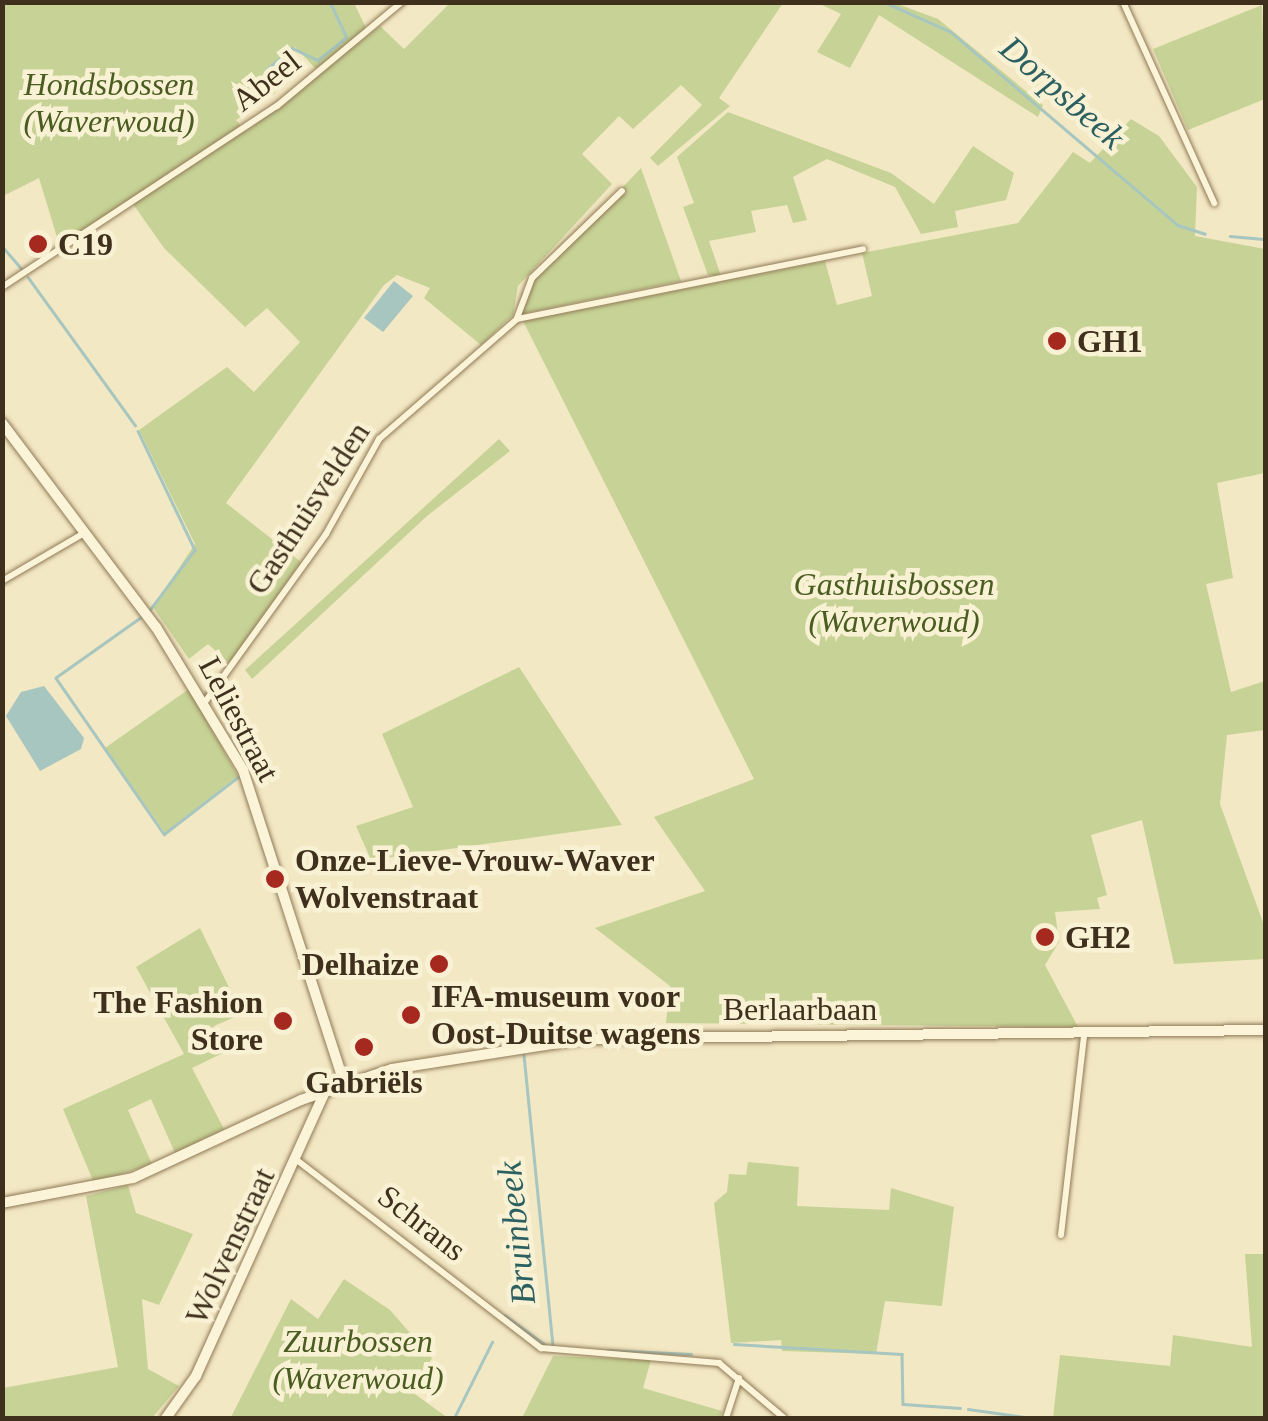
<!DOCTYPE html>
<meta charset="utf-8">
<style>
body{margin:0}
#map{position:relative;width:1268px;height:1421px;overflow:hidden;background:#f3e8c4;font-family:Georgia,serif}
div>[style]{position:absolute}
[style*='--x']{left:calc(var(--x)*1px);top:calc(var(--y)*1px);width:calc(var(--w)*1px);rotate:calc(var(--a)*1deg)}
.green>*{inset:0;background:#c7d396}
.water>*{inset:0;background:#a6c6bf}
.stream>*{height:2.5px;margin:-1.25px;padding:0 1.25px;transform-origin:1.25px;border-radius:1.25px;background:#a6c6bf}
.roads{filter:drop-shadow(0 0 2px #907a57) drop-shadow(0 0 2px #907a57)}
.street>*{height:6px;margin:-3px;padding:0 3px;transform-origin:3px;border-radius:3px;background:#fcf4d8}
.secondary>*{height:10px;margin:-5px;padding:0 5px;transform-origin:5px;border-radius:5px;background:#fcf4d8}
.dots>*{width:28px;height:28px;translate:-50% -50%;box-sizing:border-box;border:5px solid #f9f1d4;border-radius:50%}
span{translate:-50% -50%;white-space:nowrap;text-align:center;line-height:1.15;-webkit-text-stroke:9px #f9f1d4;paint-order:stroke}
.street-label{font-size:32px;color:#3e301d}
.park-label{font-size:32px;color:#4a5d21;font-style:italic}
.poi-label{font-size:32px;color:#3e301d;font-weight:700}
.left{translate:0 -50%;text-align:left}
.right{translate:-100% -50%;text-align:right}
.water-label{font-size:35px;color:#2b5f60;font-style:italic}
.frame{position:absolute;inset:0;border:5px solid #3e301d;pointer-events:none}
</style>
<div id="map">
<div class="green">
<div style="clip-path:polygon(3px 3px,354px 3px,367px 30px,316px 69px,295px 47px,265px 75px,275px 93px,236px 120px,246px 131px,380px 26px,404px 49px,450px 3px,783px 3px,719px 98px,730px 106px,658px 166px,650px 158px,702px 105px,681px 85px,633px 129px,619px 116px,582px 154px,612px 184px,518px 286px,513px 315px,481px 345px,424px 298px,430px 288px,397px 275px,384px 285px,226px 503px,301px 562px,230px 664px,208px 644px,189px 659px,153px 607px,195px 544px,139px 430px,227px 367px,254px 392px,300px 342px,267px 308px,245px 327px,164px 248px,133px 204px,60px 247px,39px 178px,3px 196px)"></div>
<div style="clip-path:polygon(818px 3px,895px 3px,938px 19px,1043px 105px,1038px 117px,879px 15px,850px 68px,817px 52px,841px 14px)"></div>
<div style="clip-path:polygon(1262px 5px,1265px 99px,1188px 130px,1153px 49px)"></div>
<div style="clip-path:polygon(728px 112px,891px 173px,934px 204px,973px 146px,1014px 173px,1006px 200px,955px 211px,958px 227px,921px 234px,895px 187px,827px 159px,793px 177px,807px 220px,793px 223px,787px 205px,751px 211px,756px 232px,709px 241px,721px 276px,708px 275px,683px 207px,694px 203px,677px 157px)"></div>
<div style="clip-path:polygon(1131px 119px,1159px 136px,1197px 187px,1195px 236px,1265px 249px,1265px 473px,1217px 483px,1233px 578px,1206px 584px,1231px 692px,1265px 681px,1265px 730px,1227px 735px,1220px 804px,1265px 928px,1265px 959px,1174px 964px,1142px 820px,1091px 835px,1107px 895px,1097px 898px,1100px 909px,1055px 912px,1059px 942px,1045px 965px,1078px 1027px,666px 1023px,670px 986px,595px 928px,705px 891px,654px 817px,754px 779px,523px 321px,825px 261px,837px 305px,872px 296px,862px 253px,1018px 223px,1073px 152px,1090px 163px)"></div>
<div style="clip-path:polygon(641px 168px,681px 281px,521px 314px,521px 294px)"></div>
<div style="clip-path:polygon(499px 439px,510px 451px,427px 516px,252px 679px,245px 670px)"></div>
<div style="clip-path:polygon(519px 667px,622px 825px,371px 860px,356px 826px,413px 807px,382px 734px)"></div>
<div style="clip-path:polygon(189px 689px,238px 776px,165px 833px,105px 748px)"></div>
<div style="clip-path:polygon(200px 928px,242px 1014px,214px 1026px,227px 1051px,192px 1068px,224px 1129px,175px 1153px,151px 1099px,128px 1110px,152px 1164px,94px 1183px,63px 1109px,184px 1054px,136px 967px)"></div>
<div style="clip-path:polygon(748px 1162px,799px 1167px,797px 1206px,889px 1210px,891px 1188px,954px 1207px,942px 1306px,885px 1301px,876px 1354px,782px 1351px,781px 1340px,731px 1343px,714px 1203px,727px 1192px,729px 1174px,746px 1175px)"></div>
<div style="clip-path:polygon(128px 1185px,136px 1213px,193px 1234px,159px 1305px,142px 1299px,148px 1369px,179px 1386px,152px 1418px,3px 1418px,3px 1388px,118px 1367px,86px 1196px)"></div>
<div style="clip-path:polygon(1245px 1254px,1265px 1254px,1265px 1418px,1053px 1418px,1060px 1355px,1170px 1366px,1173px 1335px,1252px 1347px)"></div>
<div style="clip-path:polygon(344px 1279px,390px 1310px,432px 1358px,412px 1392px,448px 1418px,231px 1417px,291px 1299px,318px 1319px)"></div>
<div style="clip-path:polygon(553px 1356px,651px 1360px,643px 1388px,722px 1411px,720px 1418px,522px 1418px)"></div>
</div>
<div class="water">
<div style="clip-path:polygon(394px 281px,413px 296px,383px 332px,364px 318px)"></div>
<div style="clip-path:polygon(44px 686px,84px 738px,81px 749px,40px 771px,6px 716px,21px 692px)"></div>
</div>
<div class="stream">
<div style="--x:884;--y:2;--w:73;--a:24.1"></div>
<div style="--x:951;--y:32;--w:298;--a:40.4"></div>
<div style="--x:1178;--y:225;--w:28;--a:18"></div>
<div style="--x:239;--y:110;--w:27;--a:-33"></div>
<div style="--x:262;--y:95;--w:25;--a:-81"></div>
<div style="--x:266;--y:70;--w:34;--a:-40"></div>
<div style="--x:292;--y:48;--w:29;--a:25"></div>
<div style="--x:318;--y:60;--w:36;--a:-39"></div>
<div style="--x:346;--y:37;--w:38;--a:-115"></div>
<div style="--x:1230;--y:236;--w:36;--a:5"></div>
<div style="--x:2;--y:246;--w:33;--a:49"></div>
<div style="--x:28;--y:277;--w:183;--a:54.1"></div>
<div style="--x:138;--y:431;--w:132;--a:64.4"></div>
<div style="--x:195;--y:550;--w:74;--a:126.7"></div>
<div style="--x:142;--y:617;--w:105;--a:144.7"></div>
<div style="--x:56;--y:678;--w:190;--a:55.3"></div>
<div style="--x:164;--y:834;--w:93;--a:-37.6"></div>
<div style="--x:524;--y:1055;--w:293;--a:84.3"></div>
<div style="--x:505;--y:1315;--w:51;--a:36.2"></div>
<div style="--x:734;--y:1344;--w:168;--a:3.4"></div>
<div style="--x:902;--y:1354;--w:50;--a:88.9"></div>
<div style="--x:903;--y:1404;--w:57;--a:4"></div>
<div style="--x:607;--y:1350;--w:84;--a:2.7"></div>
<div style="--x:968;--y:1409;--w:64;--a:8.1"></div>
<div style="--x:454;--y:1418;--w:85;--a:-63.4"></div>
</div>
<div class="roads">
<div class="street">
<div style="--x:1123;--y:2;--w:221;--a:65.6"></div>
<div style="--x:2;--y:287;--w:329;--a:-33.4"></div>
<div style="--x:277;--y:106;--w:163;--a:-39.8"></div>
<div style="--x:517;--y:318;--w:43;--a:-69.4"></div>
<div style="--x:532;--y:278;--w:125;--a:-44"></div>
<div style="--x:2;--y:581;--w:95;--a:-30.3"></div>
<div style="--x:205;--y:702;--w:207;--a:-54.2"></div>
<div style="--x:326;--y:534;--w:109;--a:-60.8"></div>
<div style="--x:379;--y:439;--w:183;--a:-41"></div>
<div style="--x:517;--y:319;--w:353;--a:-11.4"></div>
<div style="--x:298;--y:1161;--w:307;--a:37.6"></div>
<div style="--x:541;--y:1348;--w:179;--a:4.8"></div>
<div style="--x:719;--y:1363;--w:85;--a:40.2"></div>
<div style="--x:1061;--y:1235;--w:200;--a:-83.4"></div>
<div style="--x:726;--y:1418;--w:42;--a:-72"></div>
</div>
<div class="secondary">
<div style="--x:2;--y:423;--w:256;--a:53"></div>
<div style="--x:156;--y:627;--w:167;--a:58.7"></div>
<div style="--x:243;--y:770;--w:329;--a:72.1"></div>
<div style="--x:2;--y:1203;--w:133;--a:-10.8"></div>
<div style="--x:133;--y:1178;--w:185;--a:-24.9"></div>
<div style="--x:301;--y:1100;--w:96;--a:-18.8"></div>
<div style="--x:392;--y:1069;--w:194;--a:-8.9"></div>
<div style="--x:584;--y:1039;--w:682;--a:-0.76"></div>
<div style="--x:166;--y:1418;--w:52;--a:-54.5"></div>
<div style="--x:196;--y:1376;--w:314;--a:-65.6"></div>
</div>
</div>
<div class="dots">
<div style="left:38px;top:244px;background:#a62920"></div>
<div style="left:1057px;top:341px;background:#a62920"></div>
<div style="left:275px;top:879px;background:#a62920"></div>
<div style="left:1045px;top:937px;background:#a62920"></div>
<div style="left:439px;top:964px;background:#a62920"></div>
<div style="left:411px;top:1015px;background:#a62920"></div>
<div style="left:283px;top:1021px;background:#a62920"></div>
<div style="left:364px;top:1047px;background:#a62920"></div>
</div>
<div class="street-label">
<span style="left:266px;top:81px;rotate:-38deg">Abeel</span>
<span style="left:308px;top:508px;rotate:-57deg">Gasthuisvelden</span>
<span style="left:239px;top:719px;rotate:62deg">Leliestraat</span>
<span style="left:800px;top:1009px">Berlaarbaan</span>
<span style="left:422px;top:1223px;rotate:38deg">Schrans</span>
<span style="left:230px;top:1246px;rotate:-65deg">Wolvenstraat</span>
</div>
<div class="park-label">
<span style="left:109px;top:103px">Hondsbossen<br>(Waverwoud)</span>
<span style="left:894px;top:603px">Gasthuisbossen<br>(Waverwoud)</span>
<span style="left:358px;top:1360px">Zuurbossen<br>(Waverwoud)</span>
</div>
<div class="poi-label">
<span class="left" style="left:58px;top:244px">C19</span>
<span class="left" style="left:1077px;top:341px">GH1</span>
<span class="left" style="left:295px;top:879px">Onze-Lieve-Vrouw-Waver<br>Wolvenstraat</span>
<span class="left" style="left:1065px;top:937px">GH2</span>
<span class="right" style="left:419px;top:964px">Delhaize</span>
<span class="left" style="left:431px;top:1015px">IFA-museum voor<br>Oost-Duitse wagens</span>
<span class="right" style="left:263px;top:1021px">The Fashion<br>Store</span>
<span style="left:364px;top:1082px">Gabriëls</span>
</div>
<div class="water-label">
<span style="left:1062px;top:93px;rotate:41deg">Dorpsbeek</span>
<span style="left:517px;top:1233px;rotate:-96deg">Bruinbeek</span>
</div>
<div class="frame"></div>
</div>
